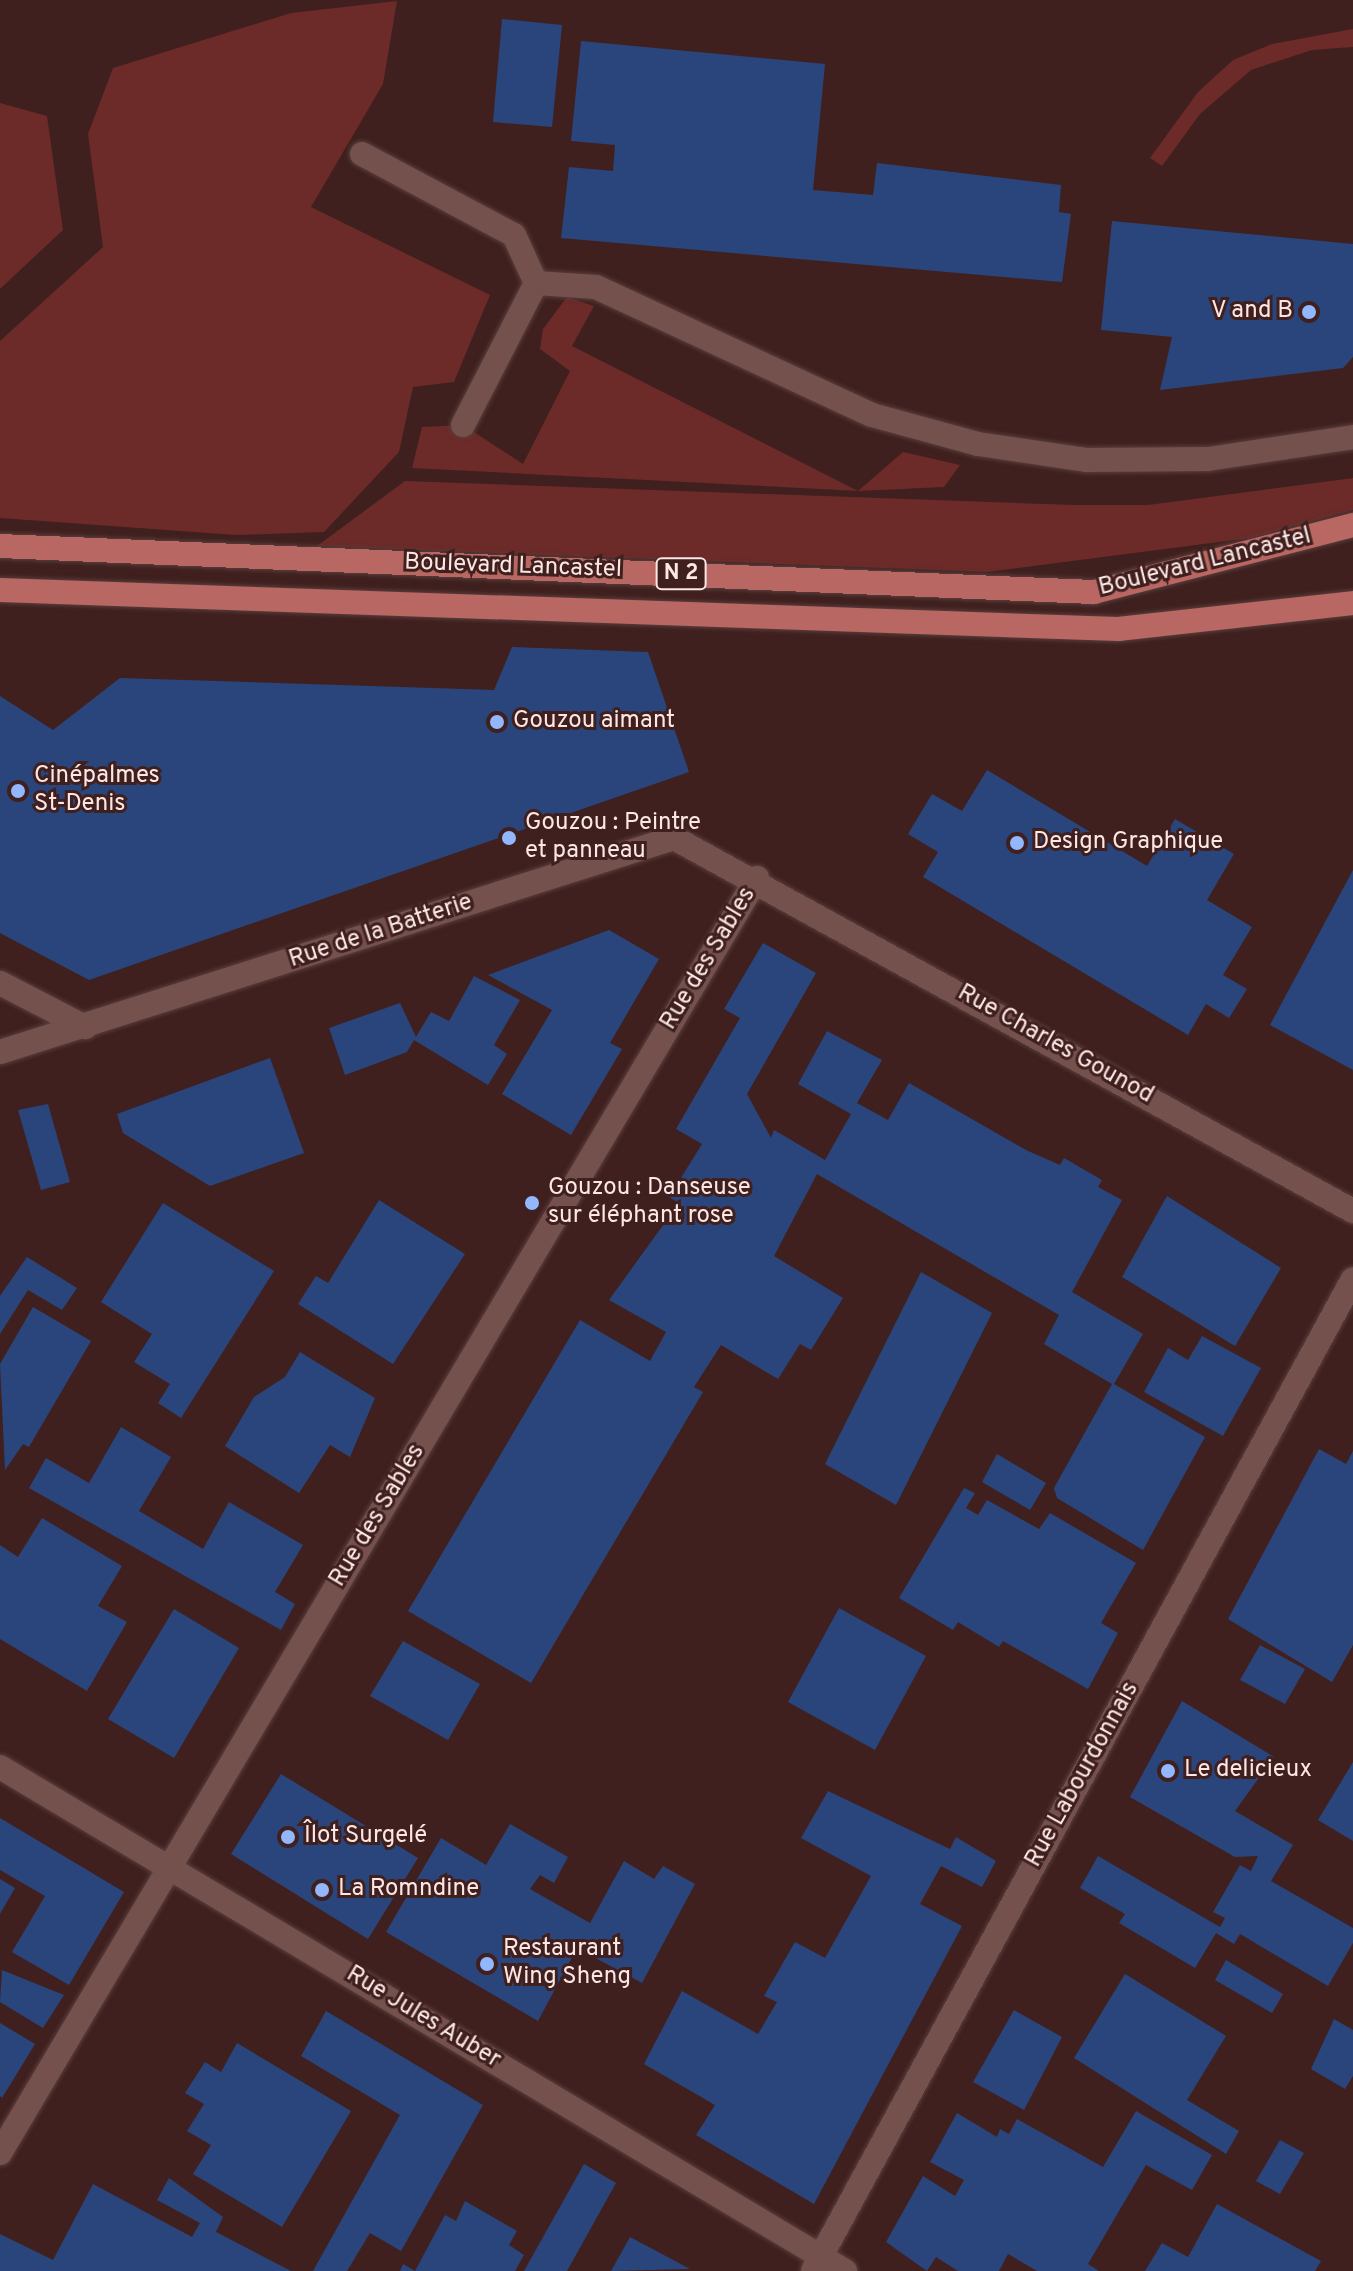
<!DOCTYPE html>
<meta charset="utf-8">
<style>
body{margin:0}
#map{position:relative;width:1353px;height:2271px;overflow:hidden;background:#3f201e;font-family:Overpass,sans-serif}
div>[style]{position:absolute}
[style*='--x']{left:calc(var(--x)*1px);top:calc(var(--y)*1px);width:calc(var(--w)*1px);rotate:calc(var(--a)*1deg)}
.green>*{inset:0;background:#6c2a28}
.building>*{inset:0;background:#2a457b}
.roads{filter:drop-shadow(0 0 2px #593e3d) drop-shadow(0 0 2px #593e3d)}
.service>*{height:24px;margin:-12px;padding:0 12px;transform-origin:12px;border-radius:12px;background:#75514e}
.minor>*{height:24px;margin:-12px;padding:0 12px;transform-origin:12px;border-radius:12px;background:#75514e}
.tertiary>*{height:24px;margin:-12px;padding:0 12px;transform-origin:12px;border-radius:12px;background:#75514e}
.primary>*{height:24px;margin:-12px;padding:0 12px;transform-origin:12px;border-radius:12px;background:#b86762}
.dots>*{width:22px;height:22px;translate:-50% -50%;box-sizing:border-box;border:4px solid #3f201e;border-radius:50%}
span{translate:-50% -50%;white-space:nowrap;text-align:center;line-height:1.15;-webkit-text-stroke:6px #3f201e;paint-order:stroke}
.shield-label span{padding:2px 6px;background:#3f201e;border:2px solid;border-radius:6px;-webkit-text-stroke-width:0}
.shield-label{font-size:22px;color:#fde7e5;font-weight:700}
.poi-label{font-size:24px;color:#fde7e5}
.right{translate:-100% -50%;text-align:right}
.left{translate:0 -50%;text-align:left}
.street-label{font-size:24px;color:#fde7e5}
</style>
<div id="map">
<div class="green">
<div style="clip-path:polygon(397px 1px,383px 84px,311px 207px,490px 295px,454px 382px,413px 387px,399px 452px,324px 532px,236px 535px,0 518px,0 341px,103px 247px,88px 134px,113px 68px,291px 13px)"></div>
<div style="clip-path:polygon(1353px 29px,1353px 47px,1312px 50px,1251px 70px,1200px 114px,1162px 166px,1150px 158px,1198px 92px,1233px 60px,1272px 44px)"></div>
<div style="clip-path:polygon(0 103px,47px 116px,63px 230px,0 289px)"></div>
<div style="clip-path:polygon(567px 297px,594px 306px,572px 346px,858px 491px,903px 452px,960px 465px,944px 487px,859px 491px,412px 468px,422px 427px,463px 425px,523px 464px,570px 371px,540px 349px,543px 329px)"></div>
<div style="clip-path:polygon(1353px 478px,1353px 510px,1250px 538px,987px 572px,317px 546px,405px 481px,1074px 505px,1148px 505px)"></div>
</div>
<div class="building">
<div style="clip-path:polygon(502px 19px,562px 25px,552px 127px,493px 122px)"></div>
<div style="clip-path:polygon(581px 41px,825px 64px,813px 190px,873px 195px,877px 163px,1061px 185px,1059px 212px,1071px 214px,1062px 282px,561px 238px,569px 167px,613px 171px,615px 145px,571px 141px)"></div>
<div style="clip-path:polygon(1112px 221px,1353px 244px,1353px 357px,1343px 368px,1160px 390px,1172px 337px,1101px 330px)"></div>
<div style="clip-path:polygon(512px 647px,648px 652px,689px 772px,89px 980px,0 933px,0 696px,53px 730px,120px 678px,494px 690px)"></div>
<div style="clip-path:polygon(987px 770px,1147px 866px,1175px 819px,1234px 854px,1207px 900px,1252px 927px,1223px 975px,1247px 989px,1229px 1018px,1206px 1004px,1188px 1035px,923px 877px,938px 852px,908px 834px,932px 794px,962px 811px)"></div>
<div style="clip-path:polygon(1353px 870px,1353px 1070px,1270px 1025px)"></div>
<div style="clip-path:polygon(609px 930px,659px 959px,610px 1043px,622px 1049px,571px 1135px,502px 1094px,552px 1010px,488px 975px)"></div>
<div style="clip-path:polygon(763px 943px,816px 973px,747px 1094px,771px 1138px,774px 1130px,825px 1160px,851px 1114px,798px 1084px,827px 1031px,882px 1060px,857px 1103px,888px 1120px,909px 1083px,1026px 1150px,1060px 1165px,1064px 1158px,1102px 1180px,1098px 1187px,1122px 1200px,1072px 1292px,1143px 1334px,1114px 1384px,1205px 1437px,1143px 1550px,1057px 1498px,1054px 1488px,1112px 1384px,1044px 1344px,1059px 1315px,817px 1174px,774px 1256px,843px 1298px,811px 1350px,800px 1344px,778px 1379px,721px 1345px,694px 1387px,703px 1392px,531px 1683px,408px 1611px,580px 1320px,650px 1361px,666px 1332px,609px 1300px,679px 1203px,669px 1197px,702px 1144px,676px 1129px,740px 1018px,724px 1009px)"></div>
<div style="clip-path:polygon(474px 976px,520px 1000px,494px 1045px,507px 1054px,488px 1085px,414px 1040px,407px 1052px,345px 1075px,329px 1028px,400px 1003px,416px 1037px,431px 1012px,449px 1021px)"></div>
<div style="clip-path:polygon(270px 1058px,304px 1153px,210px 1186px,123px 1133px,117px 1114px)"></div>
<div style="clip-path:polygon(48px 1104px,70px 1182px,41px 1190px,18px 1110px)"></div>
<div style="clip-path:polygon(1167px 1196px,1281px 1268px,1235px 1346px,1122px 1277px)"></div>
<div style="clip-path:polygon(379px 1200px,465px 1254px,393px 1364px,298px 1304px,316px 1276px,328px 1283px)"></div>
<div style="clip-path:polygon(163px 1203px,274px 1271px,181px 1418px,158px 1403px,170px 1384px,134px 1362px,152px 1334px,101px 1302px)"></div>
<div style="clip-path:polygon(27px 1257px,77px 1288px,62px 1310px,28px 1290px,0 1334px,0 1296px)"></div>
<div style="clip-path:polygon(921px 1272px,992px 1313px,896px 1505px,825px 1464px)"></div>
<div style="clip-path:polygon(33px 1307px,91px 1341px,29px 1447px,23px 1444px,5px 1470px,0 1364px)"></div>
<div style="clip-path:polygon(1202px 1336px,1261px 1368px,1223px 1436px,1144px 1392px,1168px 1348px,1188px 1360px)"></div>
<div style="clip-path:polygon(300px 1352px,375px 1398px,350px 1457px,330px 1445px,299px 1493px,225px 1446px,254px 1397px,285px 1377px)"></div>
<div style="clip-path:polygon(121px 1427px,171px 1457px,139px 1511px,203px 1549px,229px 1502px,303px 1545px,275px 1592px,295px 1604px,281px 1630px,29px 1488px,46px 1458px,89px 1483px)"></div>
<div style="clip-path:polygon(1319px 1449px,1346px 1464px,1353px 1451px,1353px 1645px,1332px 1682px,1228px 1619px)"></div>
<div style="clip-path:polygon(997px 1454px,1046px 1483px,1030px 1510px,982px 1482px)"></div>
<div style="clip-path:polygon(964px 1488px,975px 1493px,966px 1508px,978px 1515px,987px 1500px,1039px 1529px,1050px 1513px,1136px 1563px,1101px 1623px,1118px 1633px,1088px 1689px,1003px 1641px,999px 1647px,958px 1622px,953px 1630px,899px 1598px)"></div>
<div style="clip-path:polygon(42px 1518px,122px 1566px,98px 1606px,127px 1622px,87px 1691px,0 1639px,0 1545px,18px 1557px)"></div>
<div style="clip-path:polygon(839px 1608px,926px 1656px,875px 1750px,788px 1702px)"></div>
<div style="clip-path:polygon(174px 1609px,239px 1648px,174px 1758px,108px 1719px)"></div>
<div style="clip-path:polygon(403px 1641px,480px 1684px,448px 1740px,370px 1696px)"></div>
<div style="clip-path:polygon(1260px 1645px,1305px 1669px,1285px 1704px,1240px 1680px)"></div>
<div style="clip-path:polygon(1182px 1701px,1274px 1757px,1235px 1811px,1293px 1845px,1271px 1881px,1353px 1928px,1353px 1943px,1328px 1986px,1240px 1934px,1234px 1944px,1216px 1933px,1195px 1968px,1119px 1923px,1125px 1914px,1080px 1888px,1098px 1856px,1220px 1927px,1225px 1918px,1213px 1912px,1240px 1865px,1251px 1871px,1258px 1856px,1235px 1857px,1130px 1797px)"></div>
<div style="clip-path:polygon(1353px 1762px,1353px 1841px,1318px 1820px)"></div>
<div style="clip-path:polygon(281px 1774px,418px 1858px,368px 1939px,231px 1854px)"></div>
<div style="clip-path:polygon(828px 1791px,950px 1849px,956px 1837px,996px 1861px,982px 1887px,941px 1866px,920px 1904px,962px 1926px,814px 2204px,696px 2135px,715px 2105px,644px 2064px,682px 1991px,758px 2034px,777px 2002px,764px 1996px,795px 1942px,825px 1958px,871px 1876px,801px 1838px)"></div>
<div style="clip-path:polygon(0 1818px,124px 1892px,69px 1985px,12px 1952px,45px 1896px,0 1870px)"></div>
<div style="clip-path:polygon(510px 1824px,568px 1857px,554px 1883px,540px 1875px,530px 1889px,590px 1923px,624px 1861px,654px 1879px,663px 1866px,695px 1884px,642px 1983px,577px 1948px,538px 2021px,386px 1932px,441px 1838px,486px 1865px)"></div>
<div style="clip-path:polygon(0 1879px,15px 1888px,0 1914px)"></div>
<div style="clip-path:polygon(1226px 1960px,1283px 1994px,1272px 2013px,1215px 1980px)"></div>
<div style="clip-path:polygon(2px 1970px,64px 1995px,43px 2028px,0 2002px)"></div>
<div style="clip-path:polygon(1125px 1974px,1226px 2036px,1187px 2100px,1239px 2131px,1226px 2154px,1074px 2058px)"></div>
<div style="clip-path:polygon(1014px 2010px,1062px 2037px,1024px 2110px,973px 2082px)"></div>
<div style="clip-path:polygon(326px 2011px,483px 2105px,401px 2251px,370px 2233px,347px 2271px,313px 2271px,400px 2115px,301px 2056px)"></div>
<div style="clip-path:polygon(1334px 2019px,1353px 2030px,1353px 2076px,1345px 2089px,1311px 2069px)"></div>
<div style="clip-path:polygon(0 2023px,35px 2044px,2px 2098px,0 2096px)"></div>
<div style="clip-path:polygon(237px 2043px,351px 2111px,282px 2227px,193px 2174px,211px 2145px,187px 2131px,204px 2104px,185px 2093px,205px 2062px,221px 2072px)"></div>
<div style="clip-path:polygon(1136px 2111px,1212px 2155px,1192px 2190px,1146px 2165px,1088px 2264px,1099px 2271px,1037px 2271px,1008px 2254px,999px 2271px,958px 2271px,936px 2257px,927px 2271px,886px 2242px,923px 2176px,955px 2196px,964px 2180px,930px 2162px,957px 2113px,997px 2137px,1000px 2129px,1009px 2134px,1017px 2119px,1103px 2167px)"></div>
<div style="clip-path:polygon(1280px 2140px,1304px 2153px,1280px 2194px,1256px 2181px)"></div>
<div style="clip-path:polygon(584px 2164px,616px 2183px,567px 2271px,524px 2271px)"></div>
<div style="clip-path:polygon(169px 2178px,223px 2217px,216px 2232px,291px 2271px,0 2271px,0 2234px,53px 2260px,93px 2184px,192px 2237px,200px 2223px,157px 2200px)"></div>
<div style="clip-path:polygon(465px 2201px,517px 2231px,509px 2245px,524px 2255px,515px 2271px,400px 2271px,403px 2264px,415px 2271px,445px 2215px,456px 2221px)"></div>
<div style="clip-path:polygon(1217px 2204px,1321px 2261px,1315px 2271px,1145px 2271px,1162px 2243px,1188px 2257px)"></div>
<div style="clip-path:polygon(630px 2237px,690px 2269px,611px 2271px)"></div>
</div>
<div class="roads">
<div class="service">
<div style="--x:362;--y:154;--w:172;--a:28.1"></div>
<div style="--x:514;--y:235;--w:53;--a:65.4"></div>
<div style="--x:536;--y:283;--w:60;--a:3.8"></div>
<div style="--x:596;--y:287;--w:304;--a:24.9"></div>
<div style="--x:872;--y:415;--w:110;--a:15.3"></div>
<div style="--x:978;--y:444;--w:109;--a:8.4"></div>
<div style="--x:1086;--y:460;--w:122;--a:-0.5"></div>
<div style="--x:1208;--y:459;--w:147;--a:-8.6"></div>
<div style="--x:463;--y:425;--w:160;--a:-62.8"></div>
</div>
<div class="minor">
<div style="--x:0;--y:983;--w:96;--a:27.4"></div>
<div style="--x:0;--y:1052;--w:707;--a:-17.62"></div>
<div style="--x:674;--y:838;--w:775;--a:28.78"></div>
<div style="--x:0;--y:2153;--w:1483;--a:-59.3"></div>
</div>
<div class="tertiary">
<div style="--x:0;--y:1767;--w:984;--a:30.81"></div>
<div style="--x:813;--y:2271;--w:1129;--a:-61.44"></div>
</div>
<div class="primary">
<div style="--x:0;--y:546;--w:1095;--a:2.41"></div>
<div style="--x:1094;--y:592;--w:268;--a:-14.5"></div>
<div style="--x:0;--y:590;--w:1119;--a:2"></div>
<div style="--x:1118;--y:629;--w:236;--a:-6.3"></div>
</div>
</div>
<div class="dots">
<div style="left:1309px;top:312px;background:#92b7fd"></div>
<div style="left:497px;top:722px;background:#92b7fd"></div>
<div style="left:18px;top:791px;background:#92b7fd"></div>
<div style="left:509px;top:838px;background:#92b7fd"></div>
<div style="left:1017px;top:843px;background:#92b7fd"></div>
<div style="left:532px;top:1203px;background:#92b7fd"></div>
<div style="left:1168px;top:1771px;background:#92b7fd"></div>
<div style="left:288px;top:1837px;background:#92b7fd"></div>
<div style="left:322px;top:1890px;background:#92b7fd"></div>
<div style="left:487px;top:1964px;background:#92b7fd"></div>
</div>
<div class="shield-label">
<span style="left:681px;top:574px">N 2</span>
</div>
<div class="poi-label">
<span class="right" style="left:1293px;top:312px">V and B</span>
<span class="left" style="left:513px;top:722px">Gouzou aimant</span>
<span class="left" style="left:34px;top:791px">Cinépalmes<br>St-Denis</span>
<span class="left" style="left:525px;top:838px">Gouzou : Peintre<br>et panneau</span>
<span class="left" style="left:1033px;top:843px">Design Graphique</span>
<span class="left" style="left:548px;top:1203px">Gouzou : Danseuse<br>sur éléphant rose</span>
<span class="left" style="left:1184px;top:1771px">Le delicieux</span>
<span class="left" style="left:304px;top:1837px">Îlot Surgelé</span>
<span class="left" style="left:338px;top:1890px">La Romndine</span>
<span class="left" style="left:503px;top:1964px">Restaurant<br>Wing Sheng</span>
</div>
<div class="street-label">
<span style="left:1205px;top:563px;rotate:-14deg">Boulevard Lancastel</span>
<span style="left:513px;top:567px;rotate:2deg">Boulevard Lancastel</span>
<span style="left:381px;top:932px;rotate:-18deg">Rue de la Batterie</span>
<span style="left:709px;top:959px;rotate:-59deg">Rue des Sables</span>
<span style="left:1055px;top:1045px;rotate:29deg">Rue Charles Gounod</span>
<span style="left:378px;top:1516px;rotate:-59deg">Rue des Sables</span>
<span style="left:1083px;top:1775px;rotate:-61deg">Rue Labourdonnais</span>
<span style="left:423px;top:2018px;rotate:31deg">Rue Jules Auber</span>
</div>
</div>
